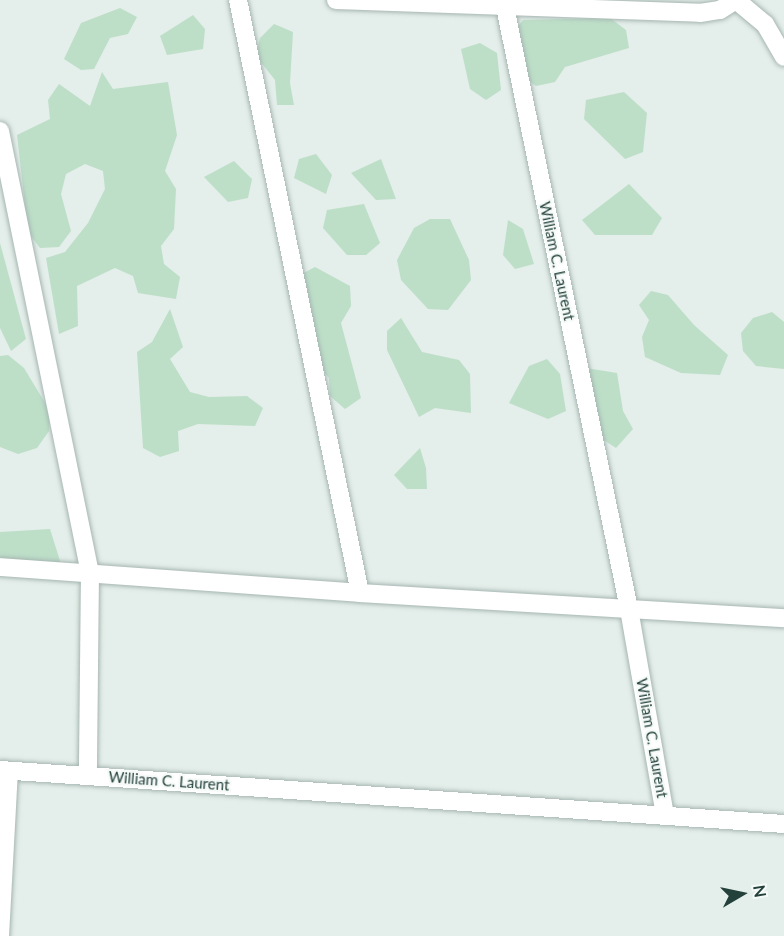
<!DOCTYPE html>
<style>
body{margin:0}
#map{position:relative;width:784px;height:936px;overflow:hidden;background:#e4eeea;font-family:Lato,sans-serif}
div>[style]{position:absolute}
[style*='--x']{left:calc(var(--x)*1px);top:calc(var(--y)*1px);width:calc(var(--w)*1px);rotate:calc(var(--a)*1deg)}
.green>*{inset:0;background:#bddfc8}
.roads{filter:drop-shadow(0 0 2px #a6b6b2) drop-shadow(0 0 2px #a6b6b2)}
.minor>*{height:18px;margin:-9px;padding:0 9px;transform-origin:9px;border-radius:9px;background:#fff}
span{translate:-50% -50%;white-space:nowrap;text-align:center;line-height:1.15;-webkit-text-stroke:4.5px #f5faf8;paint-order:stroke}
.street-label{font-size:15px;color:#23403a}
.north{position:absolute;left:712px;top:864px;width:60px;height:60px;-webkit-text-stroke:4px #f5faf8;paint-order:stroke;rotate:81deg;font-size:16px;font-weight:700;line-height:24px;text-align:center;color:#23403a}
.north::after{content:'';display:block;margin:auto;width:21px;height:27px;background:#23403a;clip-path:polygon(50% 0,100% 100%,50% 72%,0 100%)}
</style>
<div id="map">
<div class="green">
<div style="clip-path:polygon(120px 8px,137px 17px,128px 34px,110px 38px,94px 69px,81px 70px,64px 59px,81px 23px)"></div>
<div style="clip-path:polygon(193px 15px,205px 29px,203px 49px,167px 55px,160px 36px)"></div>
<div style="clip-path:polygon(610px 18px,626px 30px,629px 48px,565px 67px,555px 82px,536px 86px,521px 75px,508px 38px,523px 20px)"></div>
<div style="clip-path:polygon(274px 24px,293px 32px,290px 83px,294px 105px,277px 105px,275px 80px,256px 56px,260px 38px)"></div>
<div style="clip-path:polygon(480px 43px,497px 53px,501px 90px,486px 100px,470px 89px,461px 49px)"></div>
<div style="clip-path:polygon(102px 72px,113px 89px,168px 82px,177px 135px,165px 171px,176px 189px,174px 229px,161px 246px,164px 264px,180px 277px,176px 299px,138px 293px,133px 276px,115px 268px,77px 286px,78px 326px,59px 334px,46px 258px,65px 252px,88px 223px,105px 189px,103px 171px,85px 164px,66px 174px,61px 194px,71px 231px,59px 247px,40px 248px,28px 232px,17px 135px,50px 119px,48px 100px,59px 84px,90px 106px)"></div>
<div style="clip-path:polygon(624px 92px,647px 113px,643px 152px,625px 159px,584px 119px,586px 100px)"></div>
<div style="clip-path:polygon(316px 154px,332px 175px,326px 194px,294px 178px,299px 159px)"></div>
<div style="clip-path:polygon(381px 159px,396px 199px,376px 200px,351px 173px)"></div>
<div style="clip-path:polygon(234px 161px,252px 179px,248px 198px,228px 202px,204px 177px)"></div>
<div style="clip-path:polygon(629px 184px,662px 218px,652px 235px,595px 235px,582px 220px)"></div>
<div style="clip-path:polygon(364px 204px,380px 243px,366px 255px,347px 255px,323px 228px,327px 210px)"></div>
<div style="clip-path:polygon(430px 219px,450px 219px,469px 260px,471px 280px,448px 310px,428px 309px,401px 280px,397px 260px,414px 228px)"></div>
<div style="clip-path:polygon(508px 220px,523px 229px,534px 264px,515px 269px,503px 255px)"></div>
<div style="clip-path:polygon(0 243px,26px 339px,11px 351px,0 328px)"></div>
<div style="clip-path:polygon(315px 267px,350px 286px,351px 306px,341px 323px,361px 398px,345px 409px,330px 396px,329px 378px,304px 350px,298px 276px)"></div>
<div style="clip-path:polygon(651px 291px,668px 295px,694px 325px,728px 355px,720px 375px,681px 373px,645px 357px,642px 337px,649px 320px,639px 305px)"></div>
<div style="clip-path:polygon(170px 309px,183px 347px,170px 359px,190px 392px,209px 397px,247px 396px,263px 408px,255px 426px,198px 424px,178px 431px,179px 451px,160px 457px,143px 448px,137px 352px,152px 342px)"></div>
<div style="clip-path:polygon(772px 312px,784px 322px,784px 369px,756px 366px,743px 351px,741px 333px,753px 318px)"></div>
<div style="clip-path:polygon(401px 318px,422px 352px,459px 360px,470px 374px,471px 413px,435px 408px,419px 417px,387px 350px,387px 331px)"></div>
<div style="clip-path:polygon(8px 355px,24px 368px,50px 411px,49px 431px,37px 448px,18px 454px,0 447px,0 356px)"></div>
<div style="clip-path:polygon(547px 359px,560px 374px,566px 411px,548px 419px,509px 403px,529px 366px)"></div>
<div style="clip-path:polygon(580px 367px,617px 373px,623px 411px,633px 429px,616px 448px,599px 437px)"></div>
<div style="clip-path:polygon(420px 448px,426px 468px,427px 489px,407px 489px,394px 475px)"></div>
<div style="clip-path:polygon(50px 529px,61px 564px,0 566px,0 532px)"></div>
</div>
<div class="roads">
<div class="minor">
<div style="--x:238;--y:0;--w:605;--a:78.37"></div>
<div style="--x:336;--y:0;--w:364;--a:2"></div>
<div style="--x:700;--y:13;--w:20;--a:-9"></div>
<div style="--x:720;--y:10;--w:19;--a:-32"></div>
<div style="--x:736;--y:0;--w:38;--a:40"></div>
<div style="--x:765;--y:24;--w:38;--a:60"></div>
<div style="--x:505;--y:7;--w:615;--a:78.36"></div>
<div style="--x:629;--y:609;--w:209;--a:80.1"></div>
<div style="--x:0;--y:131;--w:450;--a:78.5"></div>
<div style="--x:90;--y:572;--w:204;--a:90.6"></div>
<div style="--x:0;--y:567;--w:361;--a:4.1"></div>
<div style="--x:360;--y:593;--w:425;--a:3.4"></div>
<div style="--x:0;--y:770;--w:786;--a:3.94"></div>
<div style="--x:0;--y:936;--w:165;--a:-86.9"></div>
</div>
</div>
<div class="street-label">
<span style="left:557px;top:261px;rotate:78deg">William C. Laurent</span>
<span style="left:652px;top:738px;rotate:80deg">William C. Laurent</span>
<span style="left:169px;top:781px;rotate:4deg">William C. Laurent</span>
</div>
<div class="north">N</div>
</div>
